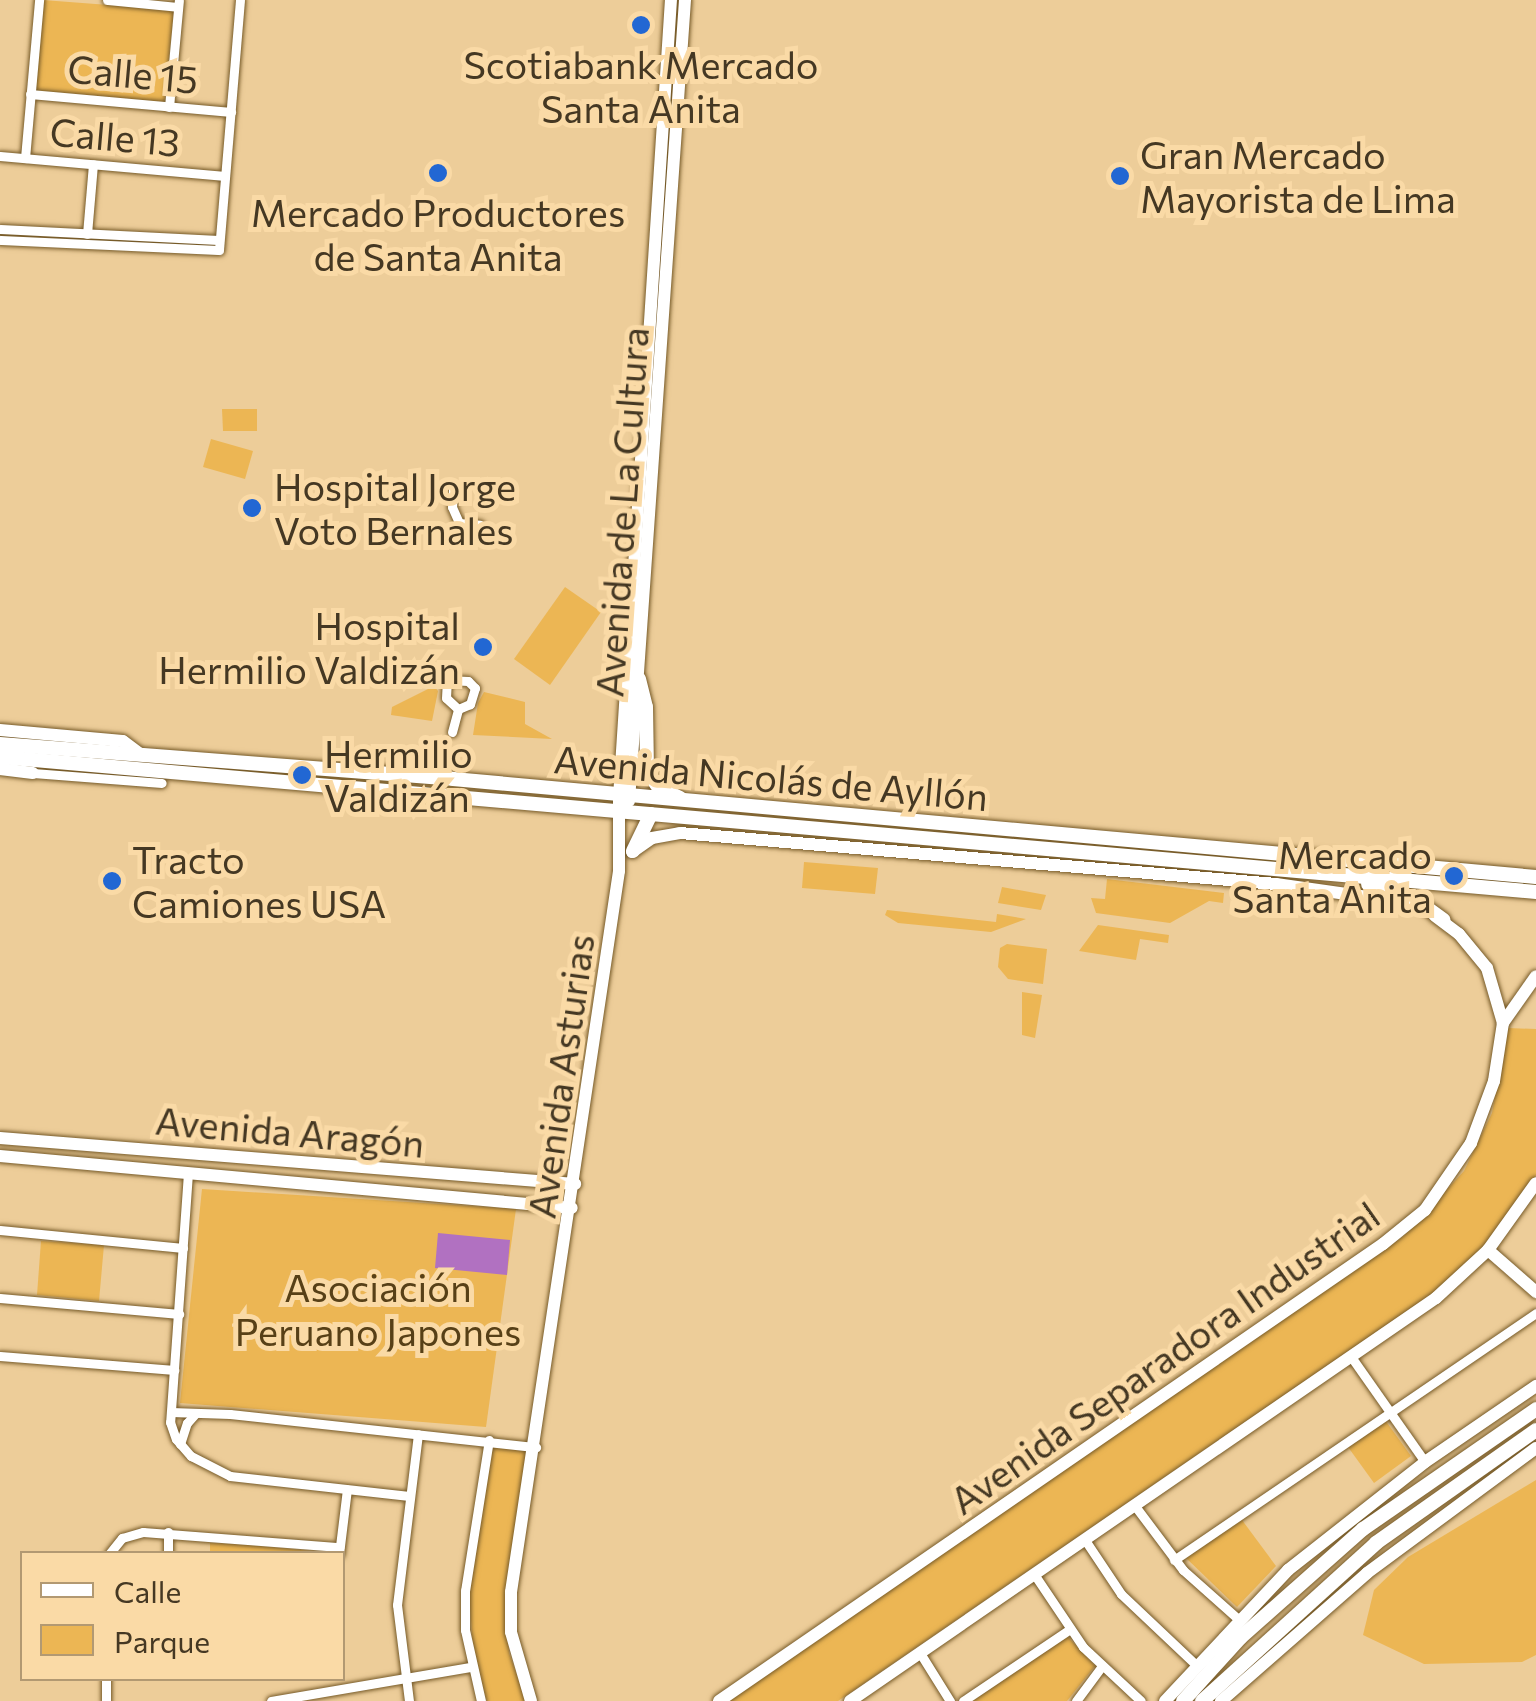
<!DOCTYPE html>
<meta charset="utf-8">
<style>
body{margin:0}
#map{position:relative;width:1536px;height:1701px;overflow:hidden;background:#edcd99;font-family:Commissioner,sans-serif}
div>[style]{position:absolute}
[style*='--x']{left:calc(var(--x)*1px);top:calc(var(--y)*1px);width:calc(var(--w)*1px);rotate:calc(var(--a)*1deg)}
.green>*{inset:0;background:#ecb654}
.water>*{inset:0;background:#b171c1}
.roads{filter:drop-shadow(0 0 2px #765a28) drop-shadow(0 0 2px #765a28)}
.street>*{height:9px;margin:-4.5px;padding:0 4.5px;transform-origin:4.5px;border-radius:4.5px;background:#fff}
.secondary>*{height:12px;margin:-6px;padding:0 6px;transform-origin:6px;border-radius:6px;background:#fff}
.primary>*{height:14px;margin:-7px;padding:0 7px;transform-origin:7px;border-radius:7px;background:#fff}
.dots>*{width:28px;height:28px;translate:-50% -50%;box-sizing:border-box;border:5px solid #fadaa6;border-radius:50%}
span{translate:-50% -50%;white-space:nowrap;text-align:center;line-height:1.15;-webkit-text-stroke:10px #fadaa6;paint-order:stroke}
.poi-label{font-size:38px;color:#453823}
.left{translate:0 -50%;text-align:left}
.right{translate:-100% -50%;text-align:right}
.street-label{font-size:38px;color:#453823}
.park-label{font-size:38px;color:#574017}
.legend{position:absolute;left:20px;top:1551px;width:325px;height:130px;box-sizing:border-box;background:#fadaa6;border:2px solid #b29972;margin:0;padding:12px 18px;list-style:none;font-size:30px;color:#453823}
.legend li{display:flex;align-items:center;gap:20px;height:50px}
.legend b{width:50px;border:2px solid #b29972}
</style>
<div id="map">
<div class="green">
<div style="clip-path:polygon(43px 0,174px 10px,164px 102px,34px 90px)"></div>
<div style="clip-path:polygon(222px 409px,257px 409px,257px 431px,223px 431px)"></div>
<div style="clip-path:polygon(211px 439px,253px 451px,245px 479px,203px 467px)"></div>
<div style="clip-path:polygon(565px 587px,601px 612px,550px 685px,514px 659px)"></div>
<div style="clip-path:polygon(434px 686px,438px 691px,432px 721px,391px 715px,392px 707px)"></div>
<div style="clip-path:polygon(484px 692px,525px 702px,525px 724px,552px 739px,473px 735px,478px 703px)"></div>
<div style="clip-path:polygon(804px 862px,878px 868px,875px 894px,802px 888px)"></div>
<div style="clip-path:polygon(1107px 879px,1224px 893px,1223px 903px,1209px 901px,1170px 923px,1096px 913px,1091px 898px,1105px 899px)"></div>
<div style="clip-path:polygon(1002px 887px,1046px 895px,1041px 910px,998px 903px)"></div>
<div style="clip-path:polygon(887px 910px,996px 922px,997px 914px,1026px 919px,991px 932px,898px 923px,885px 915px)"></div>
<div style="clip-path:polygon(1098px 925px,1169px 935px,1168px 943px,1140px 939px,1136px 960px,1079px 951px)"></div>
<div style="clip-path:polygon(1007px 944px,1047px 949px,1043px 984px,1008px 979px,998px 967px,1000px 948px)"></div>
<div style="clip-path:polygon(1022px 992px,1042px 995px,1035px 1038px,1022px 1035px)"></div>
<div style="clip-path:polygon(1508px 1028px,1536px 1029px,1536px 1175px,1510px 1217px,1465px 1271px,838px 1701px,719px 1701px,1404px 1236px,1464px 1171px,1492px 1113px)"></div>
<div style="clip-path:polygon(202px 1189px,516px 1209px,486px 1427px,180px 1403px)"></div>
<div style="clip-path:polygon(41px 1241px,104px 1245px,99px 1301px,37px 1295px)"></div>
<div style="clip-path:polygon(1385px 1420px,1411px 1456px,1374px 1483px,1348px 1447px)"></div>
<div style="clip-path:polygon(492px 1444px,528px 1449px,505px 1603px,509px 1653px,526px 1701px,487px 1701px,473px 1650px,469px 1590px)"></div>
<div style="clip-path:polygon(1536px 1480px,1536px 1655px,1522px 1662px,1424px 1664px,1363px 1635px,1374px 1590px,1408px 1557px)"></div>
<div style="clip-path:polygon(1242px 1520px,1276px 1566px,1237px 1607px,1186px 1558px)"></div>
<div style="clip-path:polygon(210px 1543px,250px 1545px,331px 1553px,210px 1553px)"></div>
<div style="clip-path:polygon(1067px 1636px,1095px 1666px,1067px 1701px,973px 1701px)"></div>
</div>
<div class="water">
<div style="clip-path:polygon(438px 1233px,510px 1240px,507px 1275px,435px 1268px)"></div>
</div>
<div class="roads">
<div class="street">
<div style="--x:107;--y:0;--w:71;--a:5.6"></div>
<div style="--x:30;--y:94;--w:202;--a:5.1"></div>
<div style="--x:169;--y:107;--w:107;--a:-84.7"></div>
<div style="--x:0;--y:156;--w:226;--a:5.1"></div>
<div style="--x:25;--y:158;--w:159;--a:-84.9"></div>
<div style="--x:0;--y:229;--w:219;--a:2.9"></div>
<div style="--x:87;--y:234;--w:70;--a:-85.1"></div>
<div style="--x:0;--y:240;--w:219;--a:2.6"></div>
<div style="--x:219;--y:250;--w:251;--a:-85.2"></div>
<div style="--x:453;--y:489;--w:18;--a:93"></div>
<div style="--x:452;--y:507;--w:17;--a:66"></div>
<div style="--x:459;--y:523;--w:21;--a:5"></div>
<div style="--x:452;--y:732;--w:24;--a:-75"></div>
<div style="--x:458;--y:709;--w:16;--a:-137"></div>
<div style="--x:446;--y:698;--w:18;--a:-87"></div>
<div style="--x:447;--y:680;--w:21;--a:3"></div>
<div style="--x:468;--y:681;--w:10;--a:45"></div>
<div style="--x:475;--y:688;--w:17;--a:107"></div>
<div style="--x:470;--y:704;--w:13;--a:157"></div>
<div style="--x:33;--y:773;--w:129;--a:4.4"></div>
<div style="--x:188;--y:1173;--w:250;--a:94.1"></div>
<div style="--x:170;--y:1422;--w:18;--a:71"></div>
<div style="--x:176;--y:1439;--w:23;--a:49"></div>
<div style="--x:191;--y:1456;--w:44;--a:27.1"></div>
<div style="--x:230;--y:1476;--w:178;--a:6.4"></div>
<div style="--x:0;--y:1230;--w:184;--a:5.6"></div>
<div style="--x:0;--y:1298;--w:180;--a:5.1"></div>
<div style="--x:0;--y:1356;--w:175;--a:4.6"></div>
<div style="--x:1352;--y:1358;--w:127;--a:54.9"></div>
<div style="--x:171;--y:1412;--w:59;--a:1.9"></div>
<div style="--x:230;--y:1414;--w:308;--a:6.2"></div>
<div style="--x:180;--y:1444;--w:22;--a:-72"></div>
<div style="--x:187;--y:1423;--w:13;--a:-48"></div>
<div style="--x:1135;--y:1506;--w:80;--a:53.1"></div>
<div style="--x:1183;--y:1570;--w:74;--a:41.7"></div>
<div style="--x:1085;--y:1540;--w:65;--a:56.3"></div>
<div style="--x:1121;--y:1594;--w:103;--a:43.4"></div>
<div style="--x:109;--y:1554;--w:21;--a:-51"></div>
<div style="--x:122;--y:1538;--w:22;--a:-16"></div>
<div style="--x:143;--y:1532;--w:197;--a:4.4"></div>
<div style="--x:168;--y:1554;--w:22;--a:-90"></div>
<div style="--x:339;--y:1554;--w:65;--a:-83"></div>
<div style="--x:1174;--y:1560;--w:438;--a:-34.3"></div>
<div style="--x:1034;--y:1574;--w:88;--a:56.1"></div>
<div style="--x:1083;--y:1647;--w:79;--a:43"></div>
<div style="--x:920;--y:1653;--w:57;--a:58"></div>
<div style="--x:106;--y:1678;--w:23;--a:90"></div>
<div style="--x:271;--y:1701;--w:202;--a:-9.7"></div>
<div style="--x:409;--y:1701;--w:97;--a:-97.1"></div>
<div style="--x:397;--y:1605;--w:172;--a:-83"></div>
<div style="--x:481;--y:1701;--w:73;--a:-102.7"></div>
<div style="--x:465;--y:1630;--w:39;--a:-90"></div>
<div style="--x:465;--y:1591;--w:153;--a:-81"></div>
<div style="--x:963;--y:1701;--w:129;--a:-33.9"></div>
<div style="--x:1076;--y:1701;--w:44;--a:-53.4"></div>
</div>
<div class="secondary">
<div style="--x:0;--y:730;--w:123;--a:5.1"></div>
<div style="--x:123;--y:741;--w:20;--a:37"></div>
<div style="--x:0;--y:769;--w:33;--a:7"></div>
<div style="--x:629;--y:801;--w:803;--a:-86"></div>
<div style="--x:632;--y:852;--w:24;--a:-35"></div>
<div style="--x:652;--y:838;--w:28;--a:-10"></div>
<div style="--x:680;--y:833;--w:598;--a:4.89"></div>
<div style="--x:1276;--y:884;--w:128;--a:8.1"></div>
<div style="--x:1435;--y:916;--w:30;--a:37"></div>
<div style="--x:1459;--y:934;--w:44;--a:50.5"></div>
<div style="--x:1487;--y:968;--w:57;--a:73.8"></div>
<div style="--x:0;--y:1138;--w:577;--a:4.57"></div>
<div style="--x:0;--y:1156;--w:574;--a:5.19"></div>
<div style="--x:1488;--y:1250;--w:64;--a:41.2"></div>
<div style="--x:531;--y:1701;--w:72;--a:-106.2"></div>
<div style="--x:511;--y:1632;--w:40;--a:-90"></div>
<div style="--x:511;--y:1592;--w:729;--a:-81.48"></div>
<div style="--x:619;--y:871;--w:74;--a:-90"></div>
<div style="--x:619;--y:797;--w:799;--a:-86.27"></div>
<div style="--x:719;--y:1701;--w:806;--a:-34.54"></div>
<div style="--x:1383;--y:1244;--w:54;--a:-39"></div>
<div style="--x:1425;--y:1210;--w:81;--a:-55.5"></div>
<div style="--x:1471;--y:1143;--w:66;--a:-69.6"></div>
<div style="--x:1494;--y:1081;--w:59;--a:-81.2"></div>
<div style="--x:1503;--y:1023;--w:57;--a:-54.9"></div>
<div style="--x:850;--y:1701;--w:711;--a:-34.52"></div>
<div style="--x:1436;--y:1298;--w:71;--a:-42.7"></div>
<div style="--x:1488;--y:1250;--w:82;--a:-54.4"></div>
<div style="--x:1165;--y:1701;--w:180;--a:-46.8"></div>
<div style="--x:1288;--y:1570;--w:174;--a:-38.2"></div>
<div style="--x:1425;--y:1462;--w:135;--a:-34.4"></div>
<div style="--x:1221;--y:1701;--w:194;--a:-41.2"></div>
<div style="--x:1367;--y:1573;--w:210;--a:-36.5"></div>
</div>
<div class="primary">
<div style="--x:639;--y:679;--w:29;--a:76"></div>
<div style="--x:646;--y:707;--w:64;--a:89.1"></div>
<div style="--x:647;--y:771;--w:21;--a:55"></div>
<div style="--x:659;--y:788;--w:23;--a:25"></div>
<div style="--x:0;--y:744;--w:454;--a:4.4"></div>
<div style="--x:453;--y:779;--w:1087;--a:5.17"></div>
<div style="--x:0;--y:757;--w:1542;--a:5.02"></div>
<div style="--x:633;--y:851;--w:41;--a:-64.1"></div>
<div style="--x:1368;--y:884;--w:51;--a:18.4"></div>
<div style="--x:1416;--y:900;--w:34;--a:36"></div>
<div style="--x:1183;--y:1701;--w:86;--a:-47.8"></div>
<div style="--x:1241;--y:1637;--w:163;--a:-41.5"></div>
<div style="--x:1363;--y:1529;--w:211;--a:-34.7"></div>
<div style="--x:1202;--y:1701;--w:235;--a:-42.2"></div>
<div style="--x:1376;--y:1543;--w:196;--a:-35.2"></div>
</div>
</div>
<div class="dots">
<div style="left:641px;top:25px;background:#2267d3"></div>
<div style="left:438px;top:173px;background:#2267d3"></div>
<div style="left:1120px;top:176px;background:#2267d3"></div>
<div style="left:252px;top:508px;background:#2267d3"></div>
<div style="left:483px;top:647px;background:#2267d3"></div>
<div style="left:302px;top:775px;background:#2267d3"></div>
<div style="left:1454px;top:876px;background:#2267d3"></div>
<div style="left:112px;top:881px;background:#2267d3"></div>
</div>
<div class="poi-label">
<span style="left:641px;top:86px">Scotiabank Mercado<br>Santa Anita</span>
<span class="left" style="left:1140px;top:176px">Gran Mercado<br>Mayorista de Lima</span>
<span style="left:438px;top:234px">Mercado Productores<br>de Santa Anita</span>
<span class="left" style="left:274px;top:508px">Hospital Jorge<br>Voto Bernales</span>
<span class="right" style="left:460px;top:647px">Hospital<br>Hermilio Valdizán</span>
<span class="left" style="left:324px;top:775px">Hermilio<br>Valdizán</span>
<span class="right" style="left:1432px;top:876px">Mercado<br>Santa Anita</span>
<span class="left" style="left:132px;top:881px">Tracto<br>Camiones USA</span>
</div>
<div class="street-label">
<span style="left:133px;top:73px;rotate:5deg">Calle 15</span>
<span style="left:115px;top:136px;rotate:5deg">Calle 13</span>
<span style="left:621px;top:512px;rotate:-86deg">Avenida de La Cultura</span>
<span style="left:771px;top:777px;rotate:5deg">Avenida Nicolás de Ayllón</span>
<span style="left:560px;top:1076px;rotate:-82deg">Avenida Asturias</span>
<span style="left:290px;top:1131px;rotate:5deg">Avenida Aragón</span>
<span style="left:1164px;top:1357px;rotate:-35deg">Avenida Separadora Industrial</span>
</div>
<div class="park-label">
<span style="left:378px;top:1309px">Asociación<br>Peruano Japones</span>
</div>
<ul class="legend">
<li><b style="height:12px;background:#fff"></b>Calle</li>
<li><b style="height:28px;background:#ecb654"></b>Parque</li>
</ul>
</div>
